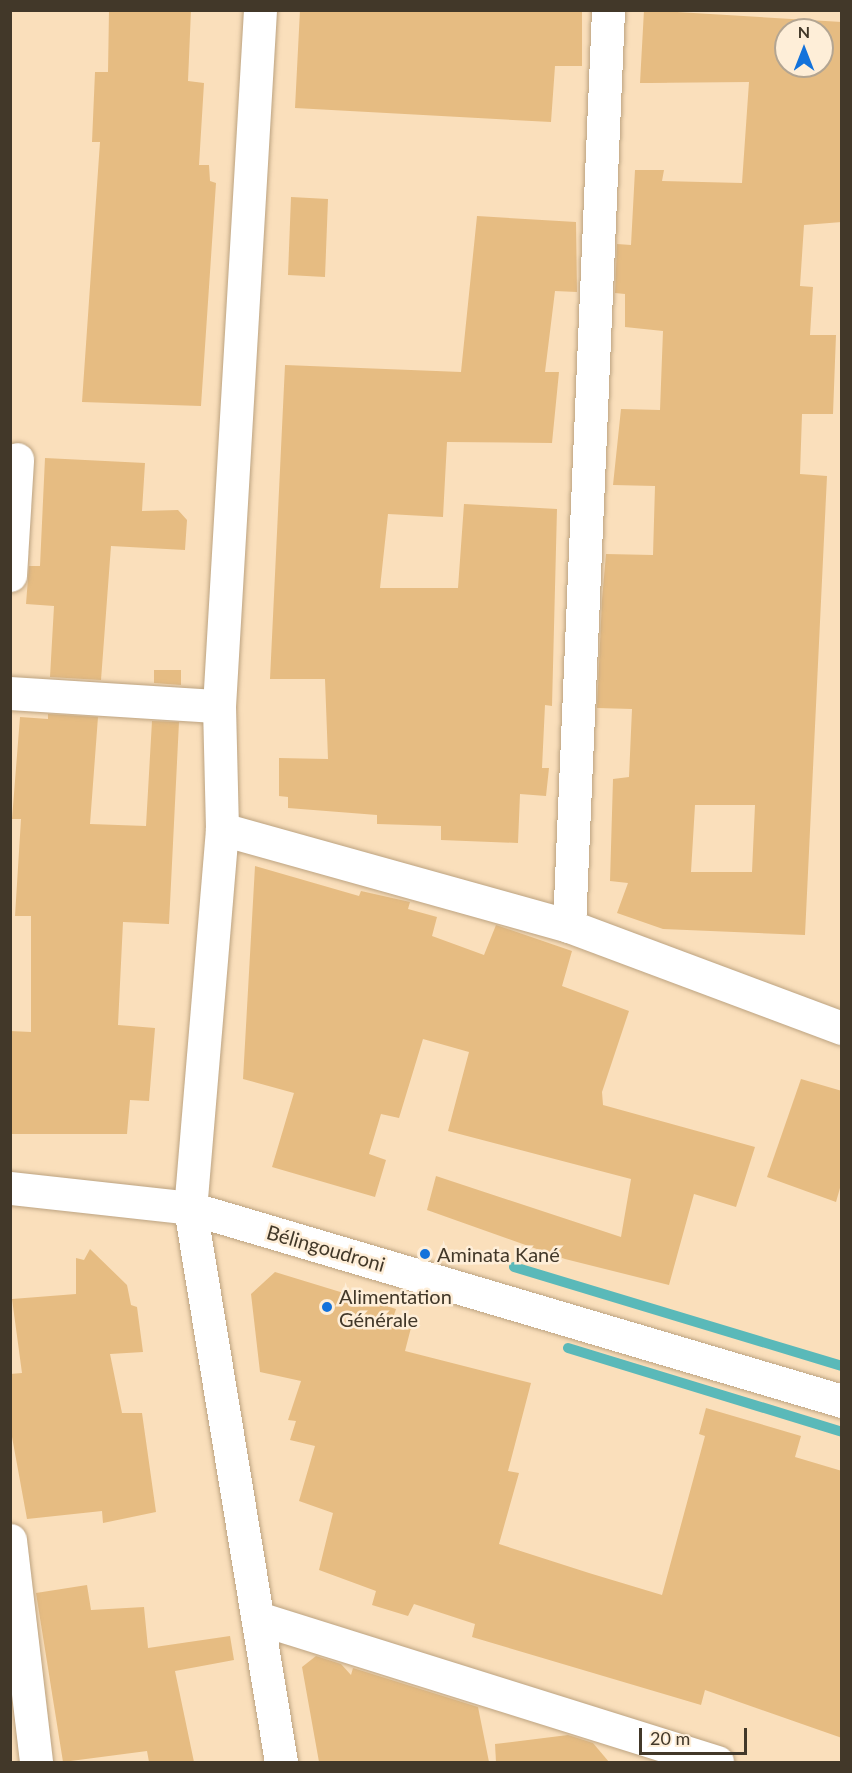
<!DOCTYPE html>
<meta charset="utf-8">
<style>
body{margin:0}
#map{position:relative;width:852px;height:1773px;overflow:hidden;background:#fadfbb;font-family:Lato,sans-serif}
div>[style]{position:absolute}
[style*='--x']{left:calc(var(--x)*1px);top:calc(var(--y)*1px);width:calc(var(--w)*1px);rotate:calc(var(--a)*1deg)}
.stream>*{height:10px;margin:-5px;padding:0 5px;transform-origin:5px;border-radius:5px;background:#5ab9b9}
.building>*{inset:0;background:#e6bc82}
.roads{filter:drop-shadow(0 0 2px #bca381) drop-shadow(0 0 2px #bca381)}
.minor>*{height:33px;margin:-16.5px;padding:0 16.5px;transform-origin:16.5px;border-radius:16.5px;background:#fff}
.dots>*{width:16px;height:16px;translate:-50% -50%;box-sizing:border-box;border:3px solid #feeed8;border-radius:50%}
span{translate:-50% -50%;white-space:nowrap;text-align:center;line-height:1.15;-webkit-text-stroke:5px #feeed8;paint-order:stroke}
.street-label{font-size:20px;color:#423829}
.poi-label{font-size:20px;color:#423829}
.left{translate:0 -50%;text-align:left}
.frame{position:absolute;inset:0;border:12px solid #423829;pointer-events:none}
.north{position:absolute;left:774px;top:18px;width:60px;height:60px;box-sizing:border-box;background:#feeed8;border:2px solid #b3a592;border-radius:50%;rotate:0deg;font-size:16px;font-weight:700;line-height:24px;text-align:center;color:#423829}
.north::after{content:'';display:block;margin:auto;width:21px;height:27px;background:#1372db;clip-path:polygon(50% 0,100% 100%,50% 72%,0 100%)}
.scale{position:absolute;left:639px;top:1728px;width:108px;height:27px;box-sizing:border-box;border:3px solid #423829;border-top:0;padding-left:8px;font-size:18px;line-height:21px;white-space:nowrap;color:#423829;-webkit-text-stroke:4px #feeed8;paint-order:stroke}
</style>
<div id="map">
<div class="stream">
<div style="--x:514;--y:1267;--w:343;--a:16.8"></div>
<div style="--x:568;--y:1348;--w:287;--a:17"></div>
</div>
<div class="building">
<div style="clip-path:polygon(109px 10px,191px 10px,188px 81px,204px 83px,199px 165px,209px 165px,210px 181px,216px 183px,201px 406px,82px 402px,100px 142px,92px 142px,95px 72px,108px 72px)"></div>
<div style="clip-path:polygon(300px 10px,582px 11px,582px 66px,555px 66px,551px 122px,295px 108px)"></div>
<div style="clip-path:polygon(evenodd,644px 10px,842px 22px,842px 222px,804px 225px,800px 286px,813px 287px,810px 335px,836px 335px,833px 414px,802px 414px,800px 474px,827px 476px,805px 935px,663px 929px,617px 913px,628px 883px,610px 881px,613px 779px,629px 777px,632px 709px,597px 708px,602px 600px,606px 554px,653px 555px,655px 486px,613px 485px,621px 409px,660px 410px,663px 331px,625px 327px,625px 294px,615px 293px,617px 244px,631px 245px,635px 170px,664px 170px,662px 181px,742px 183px,749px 82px,640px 83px,644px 10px,786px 30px,822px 30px,822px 66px,786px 66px,786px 30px,644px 10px,695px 805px,755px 805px,752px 872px,691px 872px,695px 805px)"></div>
<div style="clip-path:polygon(291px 197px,328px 199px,325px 277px,288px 275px)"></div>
<div style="clip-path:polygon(477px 216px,576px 222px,577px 292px,555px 291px,545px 372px,559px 372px,552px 443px,447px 442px,443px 517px,388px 514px,380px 588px,458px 588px,464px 504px,557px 509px,552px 706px,545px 705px,542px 768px,549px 768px,546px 796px,520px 794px,518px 843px,441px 840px,441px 826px,377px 824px,377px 815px,288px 808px,288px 797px,279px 796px,279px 758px,328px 759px,325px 679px,270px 679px,285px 365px,461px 372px)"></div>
<div style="clip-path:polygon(45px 458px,145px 463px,142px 511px,178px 510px,187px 520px,185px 550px,111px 546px,101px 680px,50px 677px,54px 606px,26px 604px,29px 566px,40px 566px)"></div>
<div style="clip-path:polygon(154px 670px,181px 670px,181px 685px,154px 683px)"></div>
<div style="clip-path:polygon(48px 714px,98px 717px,90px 824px,146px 826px,152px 721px,179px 722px,169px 924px,123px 922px,118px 1025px,155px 1028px,149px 1101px,130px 1100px,127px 1134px,10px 1134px,10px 1031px,31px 1032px,31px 916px,15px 916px,21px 819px,12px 819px,20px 717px,48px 719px)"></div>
<div style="clip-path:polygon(255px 866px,359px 896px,361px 891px,410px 902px,408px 909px,437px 917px,432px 936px,484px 955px,496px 925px,572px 951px,562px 986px,629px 1011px,602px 1092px,603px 1105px,755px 1147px,736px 1207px,694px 1194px,669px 1285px,565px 1259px,427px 1210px,436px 1176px,621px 1237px,631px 1179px,448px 1131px,469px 1052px,423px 1039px,399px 1118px,381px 1114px,369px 1154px,386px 1160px,375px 1197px,272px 1167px,294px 1093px,243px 1079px)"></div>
<div style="clip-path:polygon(801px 1079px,842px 1091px,842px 1181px,836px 1202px,767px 1177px)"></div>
<div style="clip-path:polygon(90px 1249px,127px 1285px,131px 1305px,137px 1307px,143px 1352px,110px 1354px,122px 1413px,142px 1413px,156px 1512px,103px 1523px,102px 1511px,27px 1519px,10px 1426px,10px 1374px,22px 1373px,12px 1299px,76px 1294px,76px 1258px,84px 1260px)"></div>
<div style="clip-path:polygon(275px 1272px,396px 1309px,394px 1315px,413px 1320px,405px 1351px,531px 1383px,508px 1471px,519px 1473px,499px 1544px,589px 1573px,662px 1595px,705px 1436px,699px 1434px,706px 1408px,801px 1436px,795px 1457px,842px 1471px,842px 1738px,705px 1690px,701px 1705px,472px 1637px,475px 1624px,414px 1604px,408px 1616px,372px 1605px,376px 1591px,319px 1570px,333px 1513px,299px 1501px,315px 1446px,290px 1440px,296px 1421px,288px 1420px,301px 1381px,260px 1372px,251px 1294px)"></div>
<div style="clip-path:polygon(87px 1585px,91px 1610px,144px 1607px,148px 1648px,230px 1636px,234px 1660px,175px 1671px,194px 1762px,149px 1762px,147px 1751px,63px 1762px,36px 1593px)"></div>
<div style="clip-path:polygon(316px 1656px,341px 1664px,351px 1675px,353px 1668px,478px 1707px,489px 1762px,319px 1762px,302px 1667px)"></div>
<div style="clip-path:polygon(568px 1735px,593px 1743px,609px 1762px,496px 1762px,495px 1744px)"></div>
</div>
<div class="roads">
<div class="minor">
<div style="--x:260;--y:10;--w:697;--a:93.37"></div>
<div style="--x:219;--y:706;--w:123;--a:88.6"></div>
<div style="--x:222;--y:829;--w:380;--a:94.8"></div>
<div style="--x:190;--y:1208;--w:561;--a:80.67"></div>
<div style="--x:10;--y:575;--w:116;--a:-86.5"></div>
<div style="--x:10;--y:693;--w:209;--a:3.6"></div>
<div style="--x:222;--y:829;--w:360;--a:15.6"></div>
<div style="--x:569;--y:926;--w:291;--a:20.5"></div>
<div style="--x:569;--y:926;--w:917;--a:-87.56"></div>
<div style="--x:10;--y:1188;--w:181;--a:6.3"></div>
<div style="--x:190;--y:1208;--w:680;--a:16.49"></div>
<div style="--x:10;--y:1540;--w:224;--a:83.3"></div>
<div style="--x:261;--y:1619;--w:478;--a:17.4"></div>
</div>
</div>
<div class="dots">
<div style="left:425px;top:1254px;background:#1372db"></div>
<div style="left:327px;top:1307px;background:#1372db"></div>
</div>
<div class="street-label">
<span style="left:326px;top:1248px;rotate:16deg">Bélingoudroni</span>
</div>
<div class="poi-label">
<span class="left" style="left:437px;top:1254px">Aminata Kané</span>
<span class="left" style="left:339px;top:1308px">Alimentation<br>Générale</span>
</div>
<div class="frame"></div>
<div class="north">N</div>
<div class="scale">20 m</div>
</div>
